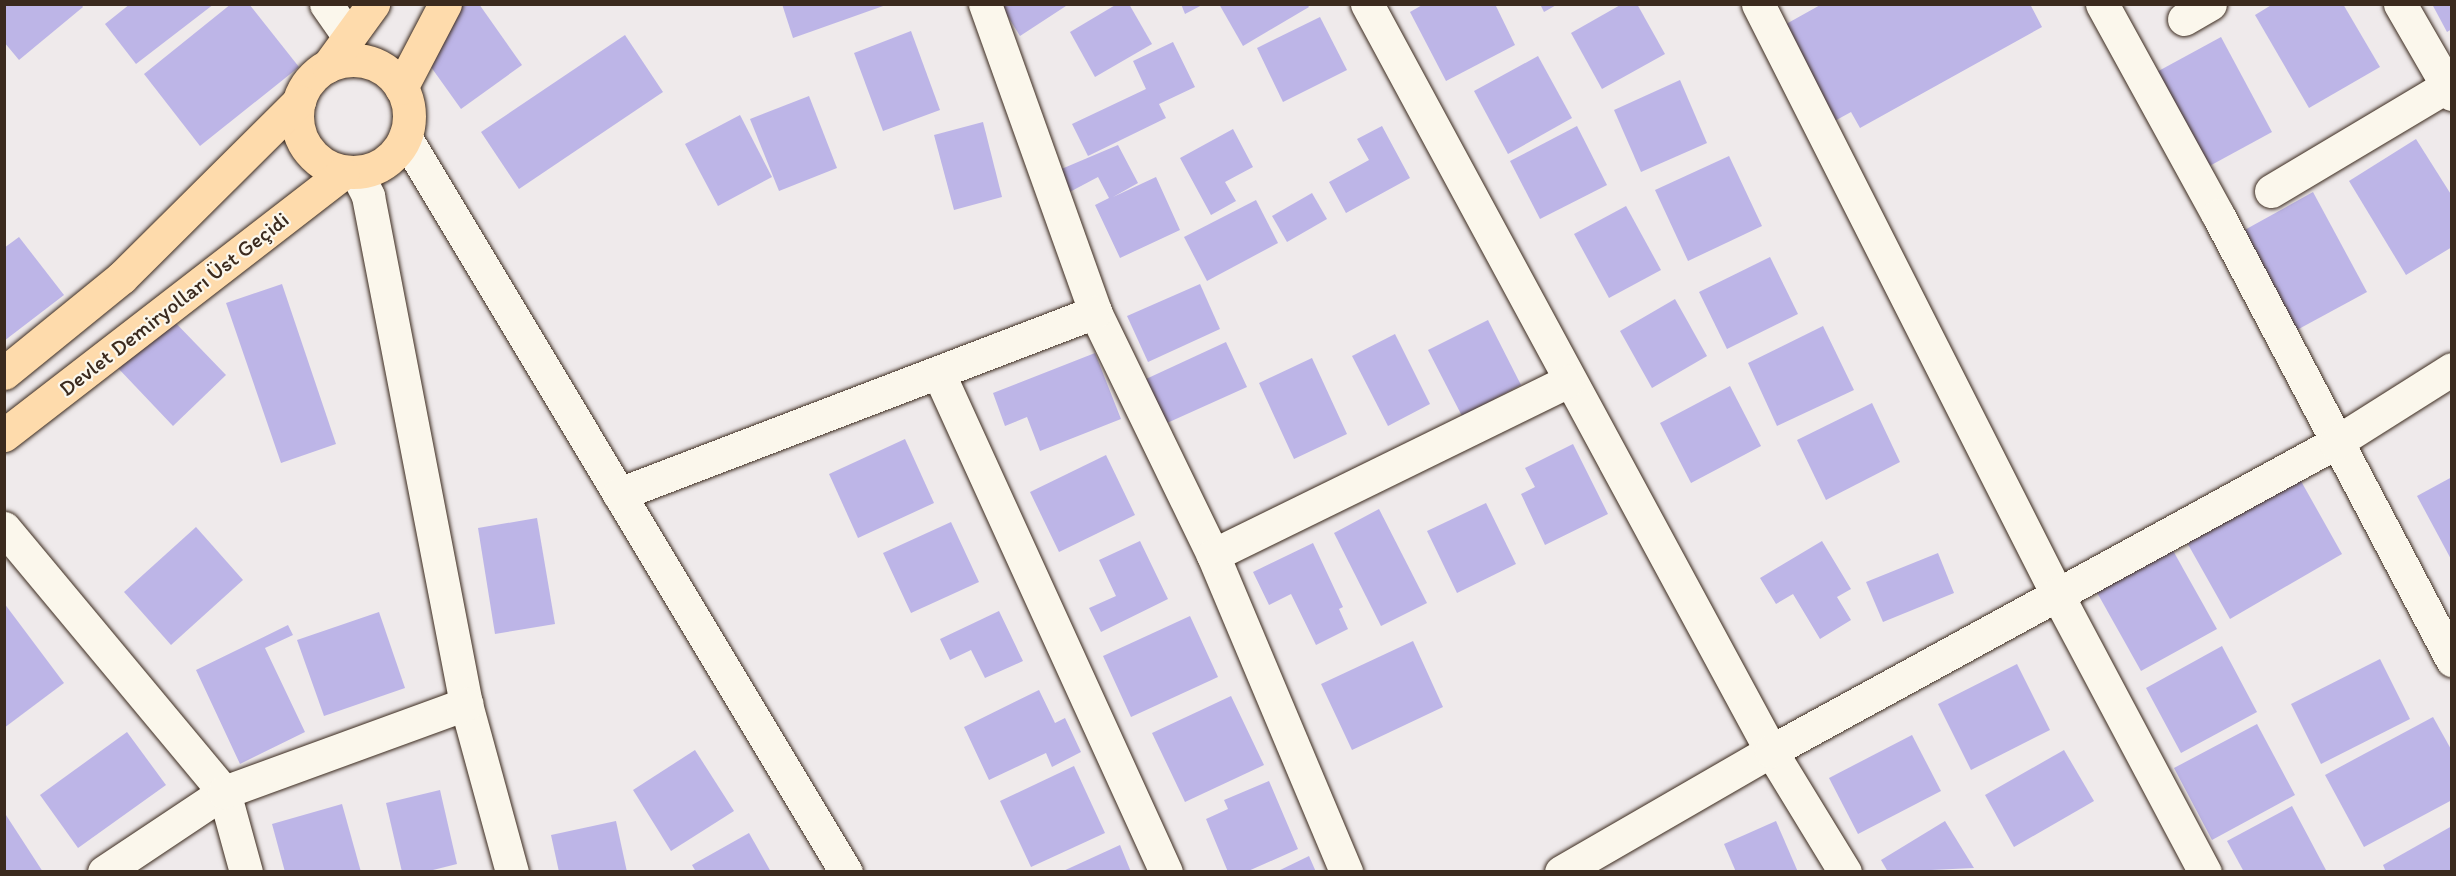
<!DOCTYPE html>
<meta charset="utf-8">
<style>
body{margin:0}
#map{position:relative;width:2456px;height:876px;overflow:hidden;background:#efeaeb;font-family:Itim,sans-serif}
div>[style]{position:absolute}
[style*='--x']{left:calc(var(--x)*1px);top:calc(var(--y)*1px);width:calc(var(--w)*1px);rotate:calc(var(--a)*1deg)}
.building>*{inset:0;background:#bdb5e7}
.roads{filter:drop-shadow(0 0 2px #3b2a1e) drop-shadow(0 0 2px #3b2a1e)}
.minor>*{height:33px;margin:-16.5px;padding:0 16.5px;transform-origin:16.5px;border-radius:16.5px;background:#fbf7ec}
.major>*{height:33px;margin:-16.5px;padding:0 16.5px;transform-origin:16.5px;border-radius:16.5px;background:#fedbac}
.major>.ring{margin:-16.5px;padding:0;box-sizing:content-box;background:none;border:33px solid #fedbac;border-radius:50%}
span{translate:-50% -50%;white-space:nowrap;text-align:center;line-height:1.15;-webkit-text-stroke:4.5px #fbf7ec;paint-order:stroke}
.street-label{font-size:22px;color:#3b2a1e}
.frame{position:absolute;inset:0;border:6px solid #3b2a1e;pointer-events:none}
</style>
<div id="map">
<div class="building">
<div style="clip-path:polygon(4px 4px,81px 4px,83px 7px,19px 60px,4px 42px)"></div>
<div style="clip-path:polygon(130px 4px,214px 4px,136px 64px,105px 24px)"></div>
<div style="clip-path:polygon(231px 4px,249px 4px,299px 67px,200px 146px,144px 74px)"></div>
<div style="clip-path:polygon(463px 4px,479px 4px,522px 65px,461px 109px,426px 60px,448px 15px)"></div>
<div style="clip-path:polygon(782px 4px,886px 4px,886px 5px,793px 38px)"></div>
<div style="clip-path:polygon(1000px 4px,1069px 4px,1020px 36px)"></div>
<div style="clip-path:polygon(1117px 4px,1129px 4px,1152px 44px,1095px 77px,1070px 32px)"></div>
<div style="clip-path:polygon(1181px 4px,1204px 4px,1185px 14px)"></div>
<div style="clip-path:polygon(1219px 4px,1307px 4px,1309px 7px,1243px 46px)"></div>
<div style="clip-path:polygon(1424px 4px,1495px 4px,1515px 45px,1446px 81px,1410px 12px)"></div>
<div style="clip-path:polygon(1540px 4px,1558px 4px,1544px 12px)"></div>
<div style="clip-path:polygon(1622px 4px,1637px 4px,1665px 54px,1602px 89px,1571px 33px)"></div>
<div style="clip-path:polygon(1822px 4px,2030px 4px,2042px 27px,1860px 128px,1851px 112px,1831px 123px,1779px 28px)"></div>
<div style="clip-path:polygon(2273px 4px,2343px 4px,2380px 67px,2309px 108px,2255px 15px)"></div>
<div style="clip-path:polygon(2432px 4px,2452px 4px,2452px 29px,2447px 32px)"></div>
<div style="clip-path:polygon(1320px 17px,1347px 70px,1283px 102px,1257px 48px)"></div>
<div style="clip-path:polygon(911px 31px,940px 110px,883px 131px,854px 53px)"></div>
<div style="clip-path:polygon(625px 35px,663px 92px,519px 189px,481px 132px)"></div>
<div style="clip-path:polygon(2221px 37px,2272px 132px,2204px 169px,2153px 74px)"></div>
<div style="clip-path:polygon(1173px 42px,1195px 87px,1159px 104px,1166px 118px,1088px 156px,1072px 124px,1146px 89px,1133px 61px)"></div>
<div style="clip-path:polygon(1538px 56px,1572px 118px,1508px 154px,1474px 91px)"></div>
<div style="clip-path:polygon(1680px 80px,1707px 143px,1641px 172px,1614px 110px)"></div>
<div style="clip-path:polygon(809px 96px,837px 168px,779px 191px,750px 119px)"></div>
<div style="clip-path:polygon(740px 115px,772px 177px,718px 206px,685px 144px)"></div>
<div style="clip-path:polygon(983px 122px,1002px 197px,954px 210px,934px 135px)"></div>
<div style="clip-path:polygon(1382px 126px,1410px 178px,1346px 213px,1329px 182px,1369px 160px,1357px 139px)"></div>
<div style="clip-path:polygon(1577px 126px,1607px 185px,1540px 219px,1510px 161px)"></div>
<div style="clip-path:polygon(1233px 129px,1253px 167px,1225px 182px,1236px 201px,1211px 215px,1180px 158px)"></div>
<div style="clip-path:polygon(2416px 139px,2452px 196px,2452px 247px,2406px 275px,2349px 181px)"></div>
<div style="clip-path:polygon(1118px 145px,1138px 183px,1113px 197px,1156px 177px,1180px 230px,1120px 258px,1095px 205px,1109px 198px,1098px 177px,1064px 195px,1052px 173px)"></div>
<div style="clip-path:polygon(1729px 156px,1762px 226px,1688px 261px,1655px 190px)"></div>
<div style="clip-path:polygon(2313px 192px,2367px 292px,2295px 331px,2241px 232px)"></div>
<div style="clip-path:polygon(1312px 193px,1327px 219px,1287px 242px,1272px 216px)"></div>
<div style="clip-path:polygon(1256px 200px,1278px 243px,1207px 281px,1184px 237px)"></div>
<div style="clip-path:polygon(1626px 206px,1661px 270px,1609px 298px,1574px 234px)"></div>
<div style="clip-path:polygon(19px 237px,64px 295px,4px 341px,4px 248px)"></div>
<div style="clip-path:polygon(1770px 257px,1798px 314px,1727px 349px,1699px 292px)"></div>
<div style="clip-path:polygon(282px 284px,336px 444px,281px 463px,226px 303px)"></div>
<div style="clip-path:polygon(1200px 284px,1220px 329px,1148px 362px,1127px 316px)"></div>
<div style="clip-path:polygon(1675px 299px,1707px 356px,1652px 388px,1620px 331px)"></div>
<div style="clip-path:polygon(169px 316px,226px 375px,173px 426px,117px 367px)"></div>
<div style="clip-path:polygon(1488px 320px,1521px 385px,1462px 416px,1428px 350px)"></div>
<div style="clip-path:polygon(1823px 326px,1854px 390px,1777px 426px,1748px 363px)"></div>
<div style="clip-path:polygon(1395px 334px,1430px 404px,1388px 426px,1352px 356px)"></div>
<div style="clip-path:polygon(1226px 342px,1247px 387px,1167px 423px,1146px 379px)"></div>
<div style="clip-path:polygon(1095px 353px,1121px 419px,1040px 451px,1027px 417px,1005px 426px,993px 393px)"></div>
<div style="clip-path:polygon(1312px 358px,1347px 434px,1294px 459px,1259px 383px)"></div>
<div style="clip-path:polygon(1730px 386px,1761px 446px,1691px 483px,1660px 423px)"></div>
<div style="clip-path:polygon(1872px 403px,1900px 462px,1826px 500px,1797px 440px)"></div>
<div style="clip-path:polygon(905px 439px,934px 503px,858px 538px,829px 474px)"></div>
<div style="clip-path:polygon(1573px 444px,1608px 514px,1545px 545px,1521px 494px,1535px 487px,1525px 468px)"></div>
<div style="clip-path:polygon(1106px 455px,1135px 515px,1059px 552px,1030px 492px)"></div>
<div style="clip-path:polygon(2297px 474px,2342px 554px,2230px 619px,2185px 539px)"></div>
<div style="clip-path:polygon(2452px 477px,2452px 561px,2417px 496px)"></div>
<div style="clip-path:polygon(1486px 503px,1516px 564px,1457px 593px,1427px 531px)"></div>
<div style="clip-path:polygon(1379px 509px,1427px 603px,1381px 626px,1334px 533px)"></div>
<div style="clip-path:polygon(537px 518px,555px 624px,495px 634px,478px 528px)"></div>
<div style="clip-path:polygon(951px 522px,979px 582px,911px 613px,883px 553px)"></div>
<div style="clip-path:polygon(196px 527px,243px 580px,171px 645px,124px 592px)"></div>
<div style="clip-path:polygon(1140px 541px,1168px 599px,1101px 632px,1089px 608px,1116px 596px,1099px 560px)"></div>
<div style="clip-path:polygon(1822px 541px,1851px 589px,1837px 597px,1851px 620px,1820px 639px,1793px 594px,1776px 604px,1760px 578px)"></div>
<div style="clip-path:polygon(1313px 543px,1343px 607px,1339px 609px,1348px 629px,1316px 645px,1291px 594px,1269px 605px,1253px 572px)"></div>
<div style="clip-path:polygon(2171px 547px,2217px 629px,2141px 671px,2095px 589px)"></div>
<div style="clip-path:polygon(1938px 553px,1954px 593px,1883px 622px,1866px 582px)"></div>
<div style="clip-path:polygon(4px 603px,64px 683px,4px 728px)"></div>
<div style="clip-path:polygon(999px 611px,1023px 661px,985px 678px,971px 650px,950px 660px,940px 639px)"></div>
<div style="clip-path:polygon(379px 612px,405px 688px,324px 716px,297px 640px)"></div>
<div style="clip-path:polygon(1190px 616px,1218px 677px,1131px 717px,1103px 656px)"></div>
<div style="clip-path:polygon(288px 625px,293px 635px,265px 648px,305px 732px,240px 764px,196px 670px)"></div>
<div style="clip-path:polygon(1413px 641px,1443px 707px,1352px 750px,1321px 684px)"></div>
<div style="clip-path:polygon(2222px 646px,2257px 712px,2181px 753px,2146px 688px)"></div>
<div style="clip-path:polygon(2380px 659px,2410px 719px,2321px 764px,2291px 704px)"></div>
<div style="clip-path:polygon(2017px 664px,2050px 730px,1971px 770px,1938px 704px)"></div>
<div style="clip-path:polygon(1039px 690px,1055px 723px,1065px 718px,1081px 752px,1052px 767px,1046px 753px,989px 780px,964px 727px)"></div>
<div style="clip-path:polygon(1231px 696px,1264px 765px,1185px 802px,1152px 733px)"></div>
<div style="clip-path:polygon(2433px 717px,2452px 751px,2452px 800px,2364px 847px,2325px 775px)"></div>
<div style="clip-path:polygon(2257px 724px,2295px 795px,2212px 840px,2174px 768px)"></div>
<div style="clip-path:polygon(127px 732px,166px 785px,78px 848px,40px 795px)"></div>
<div style="clip-path:polygon(1912px 735px,1941px 791px,1858px 834px,1829px 778px)"></div>
<div style="clip-path:polygon(695px 750px,734px 811px,671px 851px,633px 790px)"></div>
<div style="clip-path:polygon(2064px 750px,2094px 801px,2014px 847px,1985px 795px)"></div>
<div style="clip-path:polygon(1074px 766px,1105px 833px,1031px 867px,1000px 801px)"></div>
<div style="clip-path:polygon(1269px 781px,1298px 849px,1246px 872px,1228px 872px,1206px 819px,1228px 809px,1224px 800px)"></div>
<div style="clip-path:polygon(440px 790px,457px 864px,425px 872px,402px 872px,386px 803px)"></div>
<div style="clip-path:polygon(342px 804px,361px 872px,285px 872px,272px 824px)"></div>
<div style="clip-path:polygon(2292px 806px,2327px 872px,2244px 872px,2227px 841px)"></div>
<div style="clip-path:polygon(4px 812px,43px 872px,4px 872px)"></div>
<div style="clip-path:polygon(616px 821px,627px 872px,559px 872px,551px 835px)"></div>
<div style="clip-path:polygon(1776px 821px,1798px 872px,1736px 872px,1724px 844px)"></div>
<div style="clip-path:polygon(1945px 821px,1974px 868px,1888px 872px,1881px 860px)"></div>
<div style="clip-path:polygon(2452px 826px,2452px 872px,2386px 872px,2383px 865px)"></div>
<div style="clip-path:polygon(749px 833px,771px 872px,696px 872px,692px 865px)"></div>
<div style="clip-path:polygon(1120px 845px,1131px 872px,1061px 872px)"></div>
<div style="clip-path:polygon(1309px 856px,1316px 872px,1276px 872px)"></div>
</div>
<div class="roads">
<div class="minor">
<div style="--x:326;--y:4;--w:39;--a:55"></div>
<div style="--x:985;--y:4;--w:327;--a:70.3"></div>
<div style="--x:1095;--y:312;--w:270;--a:64.1"></div>
<div style="--x:1213;--y:555;--w:344;--a:67.2"></div>
<div style="--x:1367;--y:4;--w:849;--a:61.59"></div>
<div style="--x:1771;--y:751;--w:142;--a:58.6"></div>
<div style="--x:1758;--y:4;--w:661;--a:63.13"></div>
<div style="--x:2057;--y:594;--w:315;--a:62"></div>
<div style="--x:2102;--y:4;--w:241;--a:61.2"></div>
<div style="--x:2218;--y:215;--w:503;--a:62.26"></div>
<div style="--x:2400;--y:4;--w:104;--a:60"></div>
<div style="--x:2184;--y:19;--w:30;--a:-30"></div>
<div style="--x:405;--y:137;--w:857;--a:59.04"></div>
<div style="--x:356;--y:172;--w:27;--a:63"></div>
<div style="--x:368;--y:196;--w:517;--a:79.08"></div>
<div style="--x:466;--y:704;--w:174;--a:74.7"></div>
<div style="--x:2271;--y:191;--w:211;--a:-30.8"></div>
<div style="--x:939;--y:374;--w:547;--a:65.5"></div>
<div style="--x:619;--y:494;--w:510;--a:-20.92"></div>
<div style="--x:4;--y:528;--w:344;--a:50.2"></div>
<div style="--x:224;--y:792;--w:83;--a:74.6"></div>
<div style="--x:1213;--y:555;--w:395;--a:-26.1"></div>
<div style="--x:104;--y:872;--w:144;--a:-33.7"></div>
<div style="--x:224;--y:792;--w:258;--a:-20"></div>
<div style="--x:1561;--y:872;--w:242;--a:-30"></div>
<div style="--x:1771;--y:751;--w:643;--a:-28.64"></div>
<div style="--x:2335;--y:443;--w:138;--a:-32.3"></div>
</div>
<div class="major">
<div class="ring" style="left:297px;top:60px;width:79px;height:79px"></div>
<div style="--x:328;--y:66;--w:77;--a:-54"></div>
<div style="--x:401;--y:88;--w:95;--a:-62.4"></div>
<div style="--x:4;--y:373;--w:151;--a:-39.1"></div>
<div style="--x:121;--y:278;--w:251;--a:-44.8"></div>
<div style="--x:4;--y:435;--w:428;--a:-37.7"></div>
</div>
</div>
<div class="street-label">
<span style="left:174px;top:304px;rotate:-38deg">Devlet Demiryolları Üst Geçidi</span>
</div>
<div class="frame"></div>
</div>
